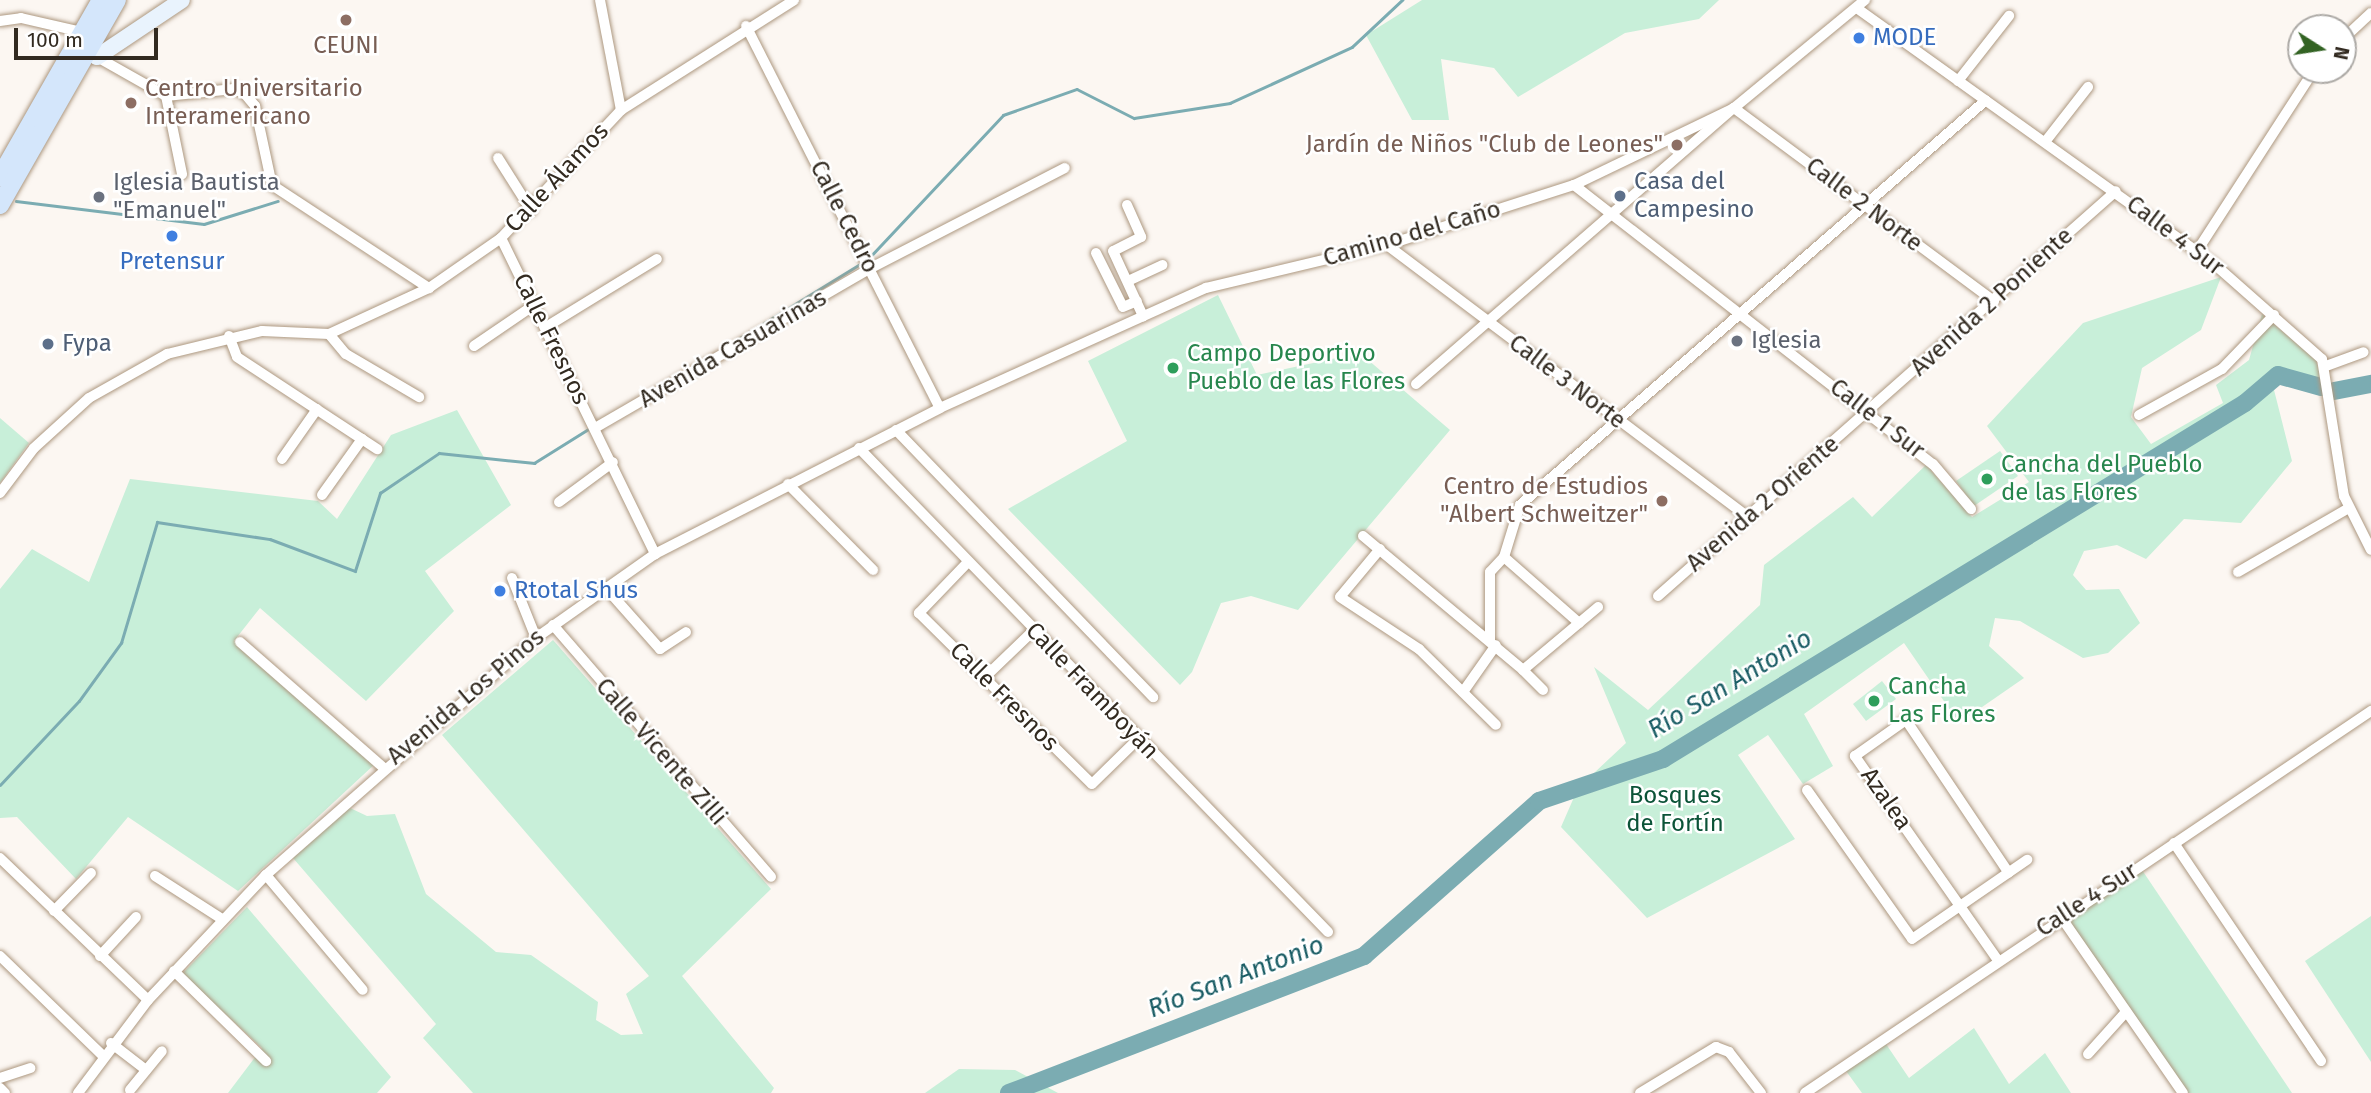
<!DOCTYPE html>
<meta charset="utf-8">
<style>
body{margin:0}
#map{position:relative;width:2371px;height:1093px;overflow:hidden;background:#fcf7f2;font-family:"Fira Sans",sans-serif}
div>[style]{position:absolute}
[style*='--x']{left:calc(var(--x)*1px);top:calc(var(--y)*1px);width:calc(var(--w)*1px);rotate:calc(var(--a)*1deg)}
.green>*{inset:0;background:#c8efd9}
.stream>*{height:2.5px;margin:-1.25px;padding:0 1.25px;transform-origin:1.25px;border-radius:1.25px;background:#7bacb2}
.river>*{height:18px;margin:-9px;padding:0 9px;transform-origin:9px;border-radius:9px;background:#7bacb2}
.roads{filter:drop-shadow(0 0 2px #ad9880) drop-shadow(0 0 2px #ad9880)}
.street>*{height:10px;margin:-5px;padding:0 5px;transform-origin:5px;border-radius:5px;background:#fff}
.secondary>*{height:16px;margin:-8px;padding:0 8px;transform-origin:8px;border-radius:8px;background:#e9f3fd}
.primary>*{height:18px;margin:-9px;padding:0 9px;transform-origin:9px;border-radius:9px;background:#d4e6fb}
.dots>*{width:19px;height:19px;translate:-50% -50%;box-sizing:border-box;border:4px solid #fff;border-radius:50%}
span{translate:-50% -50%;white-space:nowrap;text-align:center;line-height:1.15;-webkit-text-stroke:5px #fff;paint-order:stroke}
.shop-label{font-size:24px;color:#366cbe}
.left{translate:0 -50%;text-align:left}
.education-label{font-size:24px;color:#785e54}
.right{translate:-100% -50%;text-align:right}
.street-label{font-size:24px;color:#322a20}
.service-label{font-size:24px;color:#4e5e75}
.worship-label{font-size:24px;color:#5b616d}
.leisure-label{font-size:24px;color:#27864d}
.park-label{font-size:24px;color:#0b5337}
.water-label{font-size:26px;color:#195c64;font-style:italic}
.north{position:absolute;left:2287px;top:14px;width:70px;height:70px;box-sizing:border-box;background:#fff;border:2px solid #adaaa6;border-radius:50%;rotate:102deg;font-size:19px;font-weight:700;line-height:28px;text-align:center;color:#322a20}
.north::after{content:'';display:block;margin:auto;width:24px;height:32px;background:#336323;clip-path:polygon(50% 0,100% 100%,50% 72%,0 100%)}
.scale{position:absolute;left:14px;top:28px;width:144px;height:32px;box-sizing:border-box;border:4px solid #322a20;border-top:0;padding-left:9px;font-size:21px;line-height:24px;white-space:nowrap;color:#322a20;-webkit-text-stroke:5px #fff;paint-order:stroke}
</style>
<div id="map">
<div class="green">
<div style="clip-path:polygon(1422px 0,1719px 0,1699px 19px,1625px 33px,1518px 97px,1494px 68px,1441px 59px,1449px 120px,1412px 120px,1366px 35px)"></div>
<div style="clip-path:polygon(2221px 277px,2201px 330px,2142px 368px,2131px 417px,2151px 444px,2223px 403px,2216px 385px,2249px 360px,2262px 314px,2316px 360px,2322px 382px,2295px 377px,2273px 386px,2292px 461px,2241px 523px,2184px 519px,2146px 559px,2117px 545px,2084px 551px,2073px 575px,2086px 590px,2119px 589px,2140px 623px,2108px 653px,2083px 658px,2020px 621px,1995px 618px,1989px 646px,2024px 678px,1959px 723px,1904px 643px,1804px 714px,1833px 766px,1803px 784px,1768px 735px,1738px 755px,1795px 839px,1647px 918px,1561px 827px,1578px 788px,1626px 743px,1594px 667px,1648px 710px,1760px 605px,1764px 565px,1853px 497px,1872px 517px,1926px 465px,1972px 517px,2029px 482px,1987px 426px,2083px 323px)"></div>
<div style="clip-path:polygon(1218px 295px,1257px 375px,1360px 353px,1450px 430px,1298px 610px,1251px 596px,1221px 603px,1192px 672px,1180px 685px,1008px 509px,1127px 441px,1088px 361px)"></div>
<div style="clip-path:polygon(457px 410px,511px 505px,425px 571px,454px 611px,366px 701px,260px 608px,234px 641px,376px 763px,238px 891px,128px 817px,76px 879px,17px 817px,0 818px,0 589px,32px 549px,89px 582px,130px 479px,318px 501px,337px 519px,391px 435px)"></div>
<div style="clip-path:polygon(0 418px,29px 443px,0 483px)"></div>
<div style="clip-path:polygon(2000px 451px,2018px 476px,1974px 506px,1956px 481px)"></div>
<div style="clip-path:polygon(553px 640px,771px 889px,682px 976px,774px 1088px,771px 1093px,473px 1093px,423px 1038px,436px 1024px,293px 858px,348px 807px,367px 816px,395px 814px,426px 894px,496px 952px,531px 955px,598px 1002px,596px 1020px,621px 1035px,643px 1034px,626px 994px,649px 976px,442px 735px)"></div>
<div style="clip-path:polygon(1882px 681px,1896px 699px,1866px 721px,1853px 704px)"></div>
<div style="clip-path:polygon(2142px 870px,2292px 1093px,2188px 1093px,2069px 920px)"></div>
<div style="clip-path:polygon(247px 907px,391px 1077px,377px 1093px,228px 1093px,262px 1048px,182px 974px)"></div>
<div style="clip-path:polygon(2371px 916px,2371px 1062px,2305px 961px)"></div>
<div style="clip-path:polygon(1974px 1028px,2009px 1084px,2045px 1053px,2071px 1093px,1862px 1093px,1846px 1071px,1886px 1044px,1909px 1078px)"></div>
<div style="clip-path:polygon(959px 1069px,1015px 1070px,1058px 1093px,925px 1093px)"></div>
</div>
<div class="stream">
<div style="--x:16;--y:201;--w:189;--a:7"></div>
<div style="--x:204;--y:224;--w:77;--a:-17.3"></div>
<div style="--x:868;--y:259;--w:197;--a:-46.8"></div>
<div style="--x:1003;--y:115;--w:78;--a:-19.4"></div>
<div style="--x:1077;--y:89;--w:64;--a:27"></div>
<div style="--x:1134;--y:118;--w:97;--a:-8.9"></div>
<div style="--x:1230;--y:103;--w:134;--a:-24.7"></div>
<div style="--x:1352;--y:47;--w:69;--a:-43.2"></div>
<div style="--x:722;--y:349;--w:164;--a:-31.6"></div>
<div style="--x:0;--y:785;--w:115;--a:-46.8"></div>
<div style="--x:79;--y:701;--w:72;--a:-54.1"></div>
<div style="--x:121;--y:643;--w:126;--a:-73.4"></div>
<div style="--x:157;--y:522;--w:114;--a:8.6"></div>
<div style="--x:270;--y:539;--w:91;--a:20.6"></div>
<div style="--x:355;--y:571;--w:82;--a:-72.2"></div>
<div style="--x:380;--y:493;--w:71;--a:-34.1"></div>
<div style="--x:439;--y:453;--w:96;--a:6"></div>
<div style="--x:534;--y:463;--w:66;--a:-32"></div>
</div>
<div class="river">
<div style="--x:2334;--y:391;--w:38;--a:-11"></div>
<div style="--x:1009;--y:1093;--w:381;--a:-21.1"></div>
<div style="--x:1364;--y:956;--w:234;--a:-41.5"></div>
<div style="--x:1539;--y:801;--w:131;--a:-18.7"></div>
<div style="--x:1663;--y:759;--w:682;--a:-31.45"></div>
<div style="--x:2245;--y:403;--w:43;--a:-40.3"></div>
<div style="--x:2278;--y:375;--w:45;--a:15.6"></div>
</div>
<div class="roads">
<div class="street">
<div style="--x:600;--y:0;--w:112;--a:79.2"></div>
<div style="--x:1858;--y:9;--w:437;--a:35.6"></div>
<div style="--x:2213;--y:263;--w:145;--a:41.4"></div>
<div style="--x:2322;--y:359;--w:139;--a:80.9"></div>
<div style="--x:2344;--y:496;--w:60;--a:63.4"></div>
<div style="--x:0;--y:21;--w:21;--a:-8"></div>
<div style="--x:21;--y:18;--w:63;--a:12.9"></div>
<div style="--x:746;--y:26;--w:428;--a:63.1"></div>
<div style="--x:2343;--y:39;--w:38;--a:-43"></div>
<div style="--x:97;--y:57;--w:79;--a:29.5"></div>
<div style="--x:166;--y:96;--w:68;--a:-5.9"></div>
<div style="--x:234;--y:89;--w:12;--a:24"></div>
<div style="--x:245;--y:94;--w:16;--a:50"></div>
<div style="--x:255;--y:106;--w:81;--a:77.9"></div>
<div style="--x:272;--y:185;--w:188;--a:33.3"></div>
<div style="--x:1958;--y:81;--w:83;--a:-51.9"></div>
<div style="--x:166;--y:96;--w:80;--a:78.4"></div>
<div style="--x:2045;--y:142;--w:70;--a:-52"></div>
<div style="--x:498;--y:158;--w:62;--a:57.6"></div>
<div style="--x:1574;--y:185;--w:455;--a:37.9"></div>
<div style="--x:1933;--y:464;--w:59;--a:49.8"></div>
<div style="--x:1127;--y:205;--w:35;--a:66"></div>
<div style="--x:1141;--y:237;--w:31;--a:153"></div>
<div style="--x:1113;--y:251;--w:72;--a:65.2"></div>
<div style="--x:501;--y:238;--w:352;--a:64"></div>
<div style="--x:1387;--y:245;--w:452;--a:37"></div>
<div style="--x:2197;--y:251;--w:216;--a:-57.1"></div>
<div style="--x:1096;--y:253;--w:60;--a:63.4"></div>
<div style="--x:1123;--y:307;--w:15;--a:-23"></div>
<div style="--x:1128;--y:281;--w:38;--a:-25"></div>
<div style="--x:546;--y:327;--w:130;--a:-31.5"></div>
<div style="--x:329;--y:334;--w:26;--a:50"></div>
<div style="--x:346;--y:354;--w:85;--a:30.5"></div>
<div style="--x:229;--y:336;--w:22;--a:69"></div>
<div style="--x:237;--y:357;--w:168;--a:33.3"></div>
<div style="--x:474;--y:346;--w:73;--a:-34.3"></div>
<div style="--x:2326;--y:366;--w:40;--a:-20.2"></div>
<div style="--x:1416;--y:384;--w:421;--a:-41"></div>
<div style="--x:1734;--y:108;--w:324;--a:36.6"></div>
<div style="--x:2139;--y:415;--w:95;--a:-29"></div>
<div style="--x:2222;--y:369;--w:75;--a:-46.1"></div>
<div style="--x:595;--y:428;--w:319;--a:-30.1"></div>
<div style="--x:871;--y:268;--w:218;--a:-27.3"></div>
<div style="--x:896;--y:430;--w:371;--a:46.1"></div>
<div style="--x:859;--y:448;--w:674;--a:45.9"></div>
<div style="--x:282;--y:459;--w:61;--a:-55"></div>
<div style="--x:788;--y:484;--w:121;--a:45.3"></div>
<div style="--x:0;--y:493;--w:56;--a:-52.9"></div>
<div style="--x:34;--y:448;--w:74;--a:-42.3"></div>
<div style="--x:89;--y:398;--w:90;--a:-29.4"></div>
<div style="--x:167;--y:354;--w:98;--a:-13.6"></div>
<div style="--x:262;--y:331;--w:67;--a:2.6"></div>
<div style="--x:329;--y:334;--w:110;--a:-24.7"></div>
<div style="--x:429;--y:288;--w:88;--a:-34.8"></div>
<div style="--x:501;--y:238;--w:175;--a:-46.8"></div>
<div style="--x:621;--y:110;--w:205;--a:-32.4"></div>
<div style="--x:322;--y:495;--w:69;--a:-54.5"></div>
<div style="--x:559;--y:502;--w:67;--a:-36.5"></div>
<div style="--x:1363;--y:536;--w:209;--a:39.9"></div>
<div style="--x:1380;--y:549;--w:62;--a:129.8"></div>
<div style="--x:1340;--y:597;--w:95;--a:33.4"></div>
<div style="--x:1419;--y:649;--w:108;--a:44.6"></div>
<div style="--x:1504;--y:557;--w:100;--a:41.3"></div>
<div style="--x:968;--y:562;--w:71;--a:133.9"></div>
<div style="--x:919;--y:613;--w:243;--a:44.7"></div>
<div style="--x:1092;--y:784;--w:66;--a:-44.4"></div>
<div style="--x:2238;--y:572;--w:128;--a:-30"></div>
<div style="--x:512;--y:578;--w:65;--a:68.2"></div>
<div style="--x:605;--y:587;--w:83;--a:48.4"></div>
<div style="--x:660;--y:649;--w:31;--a:-33"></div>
<div style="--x:1658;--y:596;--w:611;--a:-41.49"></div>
<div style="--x:553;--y:625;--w:333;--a:49.1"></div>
<div style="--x:1490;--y:640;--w:68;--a:-90"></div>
<div style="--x:1490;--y:572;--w:21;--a:-47"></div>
<div style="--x:1504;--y:557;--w:54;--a:-72.9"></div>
<div style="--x:1520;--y:505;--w:617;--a:-40.99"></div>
<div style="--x:240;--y:642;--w:190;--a:41.2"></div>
<div style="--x:984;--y:678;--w:68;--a:-43.8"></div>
<div style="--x:1543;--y:690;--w:28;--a:-135"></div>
<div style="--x:1523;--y:670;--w:98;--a:-40"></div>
<div style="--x:1463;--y:692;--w:57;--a:-54.9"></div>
<div style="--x:1807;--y:790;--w:182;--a:54.8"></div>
<div style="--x:1912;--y:939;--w:140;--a:-34.5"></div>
<div style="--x:2174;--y:843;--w:263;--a:56"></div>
<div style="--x:0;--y:858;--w:205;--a:43.8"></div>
<div style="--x:266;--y:875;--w:150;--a:49.9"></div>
<div style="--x:155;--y:876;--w:80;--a:32.7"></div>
<div style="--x:54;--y:911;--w:53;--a:-45.8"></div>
<div style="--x:2061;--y:917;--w:214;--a:55.3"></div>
<div style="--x:0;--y:956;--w:142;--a:44.1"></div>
<div style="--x:100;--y:956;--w:53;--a:-47.3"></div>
<div style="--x:1997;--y:959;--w:248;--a:-125"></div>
<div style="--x:1855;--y:756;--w:62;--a:-35.2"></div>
<div style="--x:1906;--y:720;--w:184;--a:56.1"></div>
<div style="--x:174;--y:971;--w:129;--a:44.4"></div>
<div style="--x:111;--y:1043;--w:44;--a:37.6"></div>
<div style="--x:2088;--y:1054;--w:57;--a:-47.9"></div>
<div style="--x:0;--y:1078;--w:32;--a:-18"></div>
<div style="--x:0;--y:1088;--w:7;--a:45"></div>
<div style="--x:130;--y:1090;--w:50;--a:-50.6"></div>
<div style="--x:78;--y:1093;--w:116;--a:-53"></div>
<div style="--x:148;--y:1000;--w:172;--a:-46.7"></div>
<div style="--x:266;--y:875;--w:359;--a:-41.3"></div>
<div style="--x:536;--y:638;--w:146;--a:-35.2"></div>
<div style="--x:655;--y:554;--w:320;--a:-27.1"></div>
<div style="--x:940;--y:408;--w:292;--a:-24.3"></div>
<div style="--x:1206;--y:288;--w:186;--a:-13.4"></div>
<div style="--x:1387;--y:245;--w:196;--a:-17.8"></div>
<div style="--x:1574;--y:185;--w:178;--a:-25.7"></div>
<div style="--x:1734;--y:108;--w:170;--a:-39.5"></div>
<div style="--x:1640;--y:1093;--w:89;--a:-31.2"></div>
<div style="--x:1716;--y:1047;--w:14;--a:21"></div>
<div style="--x:1729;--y:1052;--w:52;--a:52"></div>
<div style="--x:1805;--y:1093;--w:683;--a:-34.02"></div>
</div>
<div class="secondary">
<div style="--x:87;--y:36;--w:23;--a:65"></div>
<div style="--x:97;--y:57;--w:102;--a:-33.8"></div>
</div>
<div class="primary">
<div style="--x:0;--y:177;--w:204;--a:-60.3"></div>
<div style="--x:0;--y:205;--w:236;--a:-60.3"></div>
</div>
</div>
<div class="dots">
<div style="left:346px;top:20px;background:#8d6e63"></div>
<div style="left:1859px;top:38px;background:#3f7fe0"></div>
<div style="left:131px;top:103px;background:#8d6e63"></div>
<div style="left:1677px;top:145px;background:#8d6e63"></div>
<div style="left:1620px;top:196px;background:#5c6f8a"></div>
<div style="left:99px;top:197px;background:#6b7280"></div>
<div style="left:172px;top:236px;background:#3f7fe0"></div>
<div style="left:1737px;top:341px;background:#6b7280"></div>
<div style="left:48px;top:344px;background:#5c6f8a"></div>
<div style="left:1173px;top:368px;background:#2e9e5b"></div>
<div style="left:1987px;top:479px;background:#2e9e5b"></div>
<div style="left:1662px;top:501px;background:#8d6e63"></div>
<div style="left:500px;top:591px;background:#3f7fe0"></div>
<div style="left:1874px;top:701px;background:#2e9e5b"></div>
</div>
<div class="shop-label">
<span class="left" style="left:1873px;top:38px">MODE</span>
<span style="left:172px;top:262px">Pretensur</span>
<span class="left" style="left:514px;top:591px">Rtotal Shus</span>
</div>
<div class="education-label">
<span style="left:346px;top:46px">CEUNI</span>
<span class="left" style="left:145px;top:103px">Centro Universitario<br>Interamericano</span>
<span class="right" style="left:1663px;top:145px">Jardín de Niños "Club de Leones"</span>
<span class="right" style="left:1648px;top:501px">Centro de Estudios<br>"Albert Schweitzer"</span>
</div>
<div class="street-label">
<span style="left:557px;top:178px;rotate:-47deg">Calle Álamos</span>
<span style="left:1864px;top:205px;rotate:37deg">Calle 2 Norte</span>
<span style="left:844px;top:217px;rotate:63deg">Calle Cedro</span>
<span style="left:1412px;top:234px;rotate:-16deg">Camino del Caño</span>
<span style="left:2175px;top:236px;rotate:37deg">Calle 4 Sur</span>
<span style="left:1992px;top:302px;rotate:-42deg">Avenida 2 Poniente</span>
<span style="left:551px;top:339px;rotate:64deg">Calle Fresnos</span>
<span style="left:733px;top:349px;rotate:-30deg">Avenida Casuarinas</span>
<span style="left:1567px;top:382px;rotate:37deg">Calle 3 Norte</span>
<span style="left:1877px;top:419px;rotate:38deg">Calle 1 Sur</span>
<span style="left:1763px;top:504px;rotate:-41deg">Avenida 2 Oriente</span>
<span style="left:1092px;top:691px;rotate:46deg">Calle Framboyán</span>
<span style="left:466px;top:697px;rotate:-40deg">Avenida Los Pinos</span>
<span style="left:1004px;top:697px;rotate:45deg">Calle Fresnos</span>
<span style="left:661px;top:752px;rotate:49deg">Calle Vicente Zilli</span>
<span style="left:1886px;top:799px;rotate:55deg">Azalea</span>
<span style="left:2087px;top:900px;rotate:-33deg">Calle 4 Sur</span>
</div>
<div class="service-label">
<span class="left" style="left:1634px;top:196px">Casa del<br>Campesino</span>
<span class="left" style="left:62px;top:344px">Fypa</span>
</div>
<div class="worship-label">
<span class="left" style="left:113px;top:197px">Iglesia Bautista<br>"Emanuel"</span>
<span class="left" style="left:1751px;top:341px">Iglesia</span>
</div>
<div class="leisure-label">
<span class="left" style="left:1187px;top:368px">Campo Deportivo<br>Pueblo de las Flores</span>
<span class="left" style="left:2001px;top:479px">Cancha del Pueblo<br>de las Flores</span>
<span class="left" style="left:1888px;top:701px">Cancha<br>Las Flores</span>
</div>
<div class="park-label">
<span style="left:1675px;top:810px">Bosques<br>de Fortín</span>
</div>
<div class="water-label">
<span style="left:1730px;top:684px;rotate:-31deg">Río San Antonio</span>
<span style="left:1236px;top:977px;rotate:-21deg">Río San Antonio</span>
</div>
<div class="north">N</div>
<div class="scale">100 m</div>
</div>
